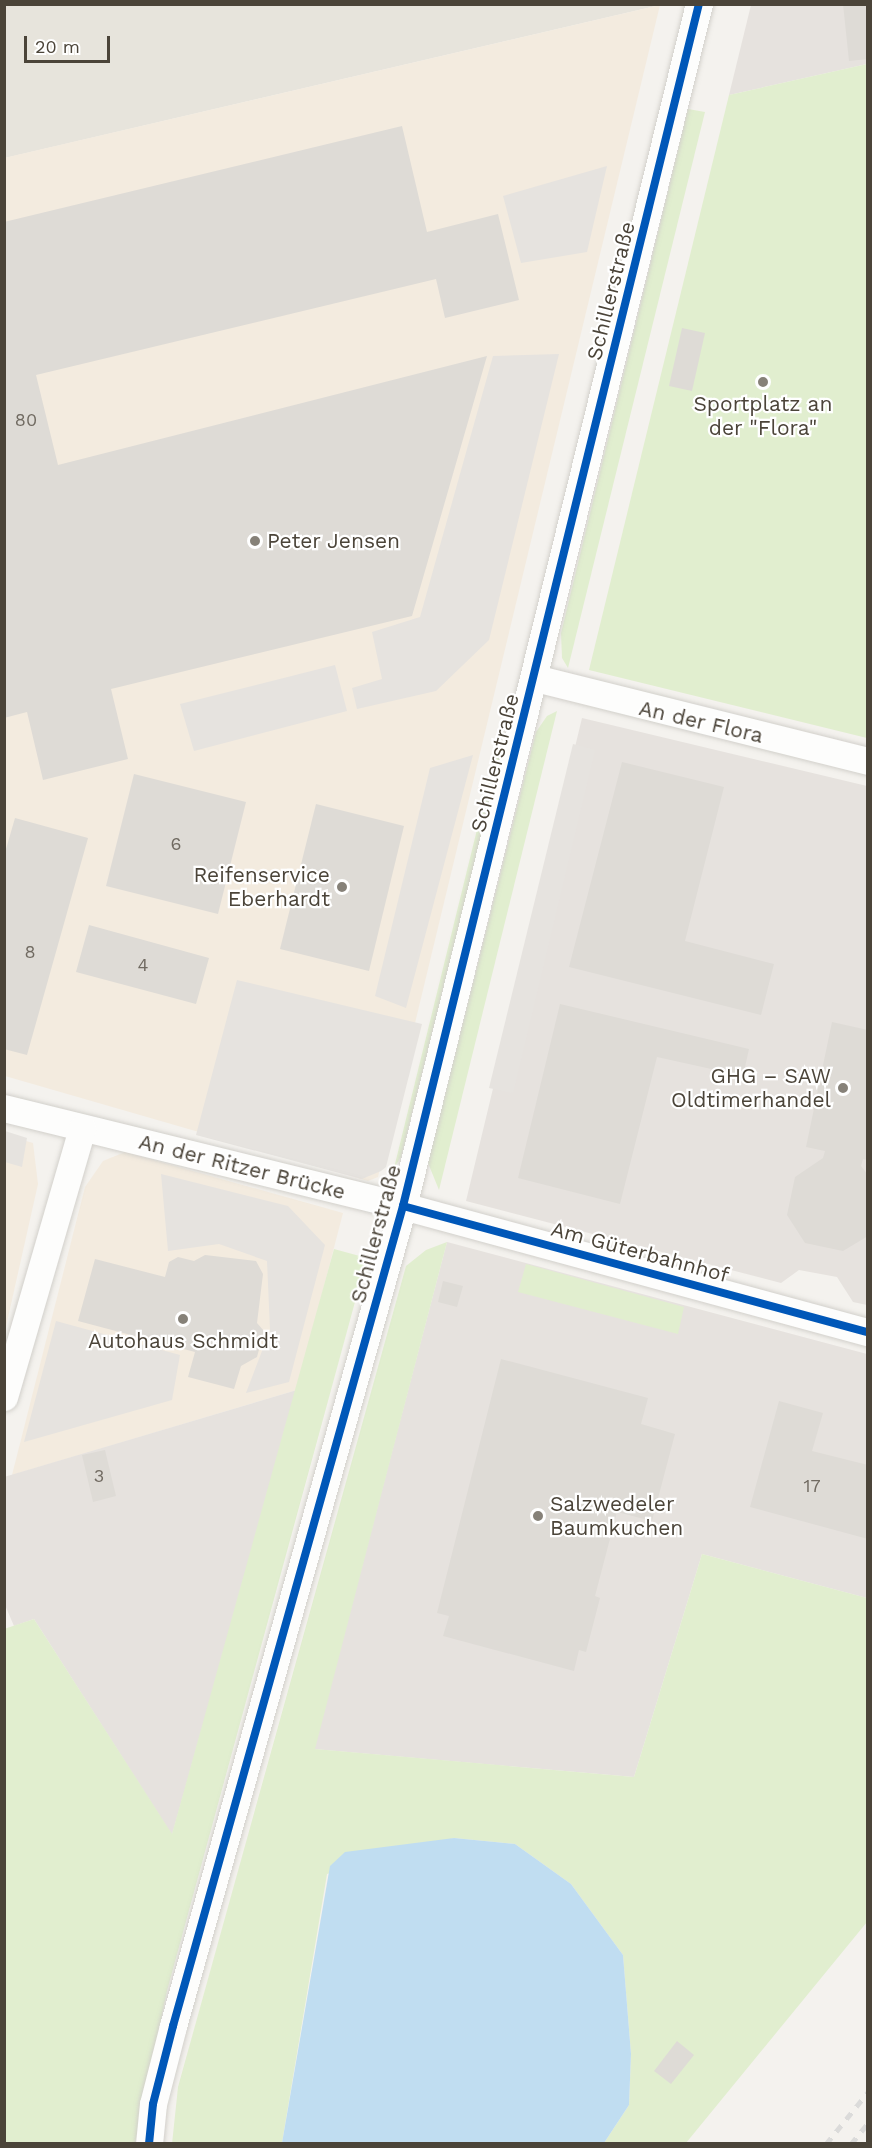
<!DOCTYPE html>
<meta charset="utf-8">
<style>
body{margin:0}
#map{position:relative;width:872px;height:2148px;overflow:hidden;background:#f4f2ee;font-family:"Work Sans",sans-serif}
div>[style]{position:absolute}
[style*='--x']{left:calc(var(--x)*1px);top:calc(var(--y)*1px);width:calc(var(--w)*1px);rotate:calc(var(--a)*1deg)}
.residential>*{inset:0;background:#e7e4dc}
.commercial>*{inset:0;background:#f3ebdf}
.industrial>*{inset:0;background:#e6e2de}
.green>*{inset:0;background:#e1eecf}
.parking>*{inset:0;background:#e6e3df}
.water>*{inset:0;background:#c0ddf1}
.building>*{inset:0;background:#dedbd6}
.roads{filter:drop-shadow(0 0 2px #d2d0cb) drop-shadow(0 0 2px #d2d0cb)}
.minor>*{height:27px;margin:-13.5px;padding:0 13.5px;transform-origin:13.5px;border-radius:13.5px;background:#fdfdfc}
.rail>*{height:4.5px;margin-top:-2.25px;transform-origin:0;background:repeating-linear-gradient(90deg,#dbdbda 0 8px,transparent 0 16px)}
.cycleway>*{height:8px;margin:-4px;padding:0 4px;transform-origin:4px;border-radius:4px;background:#0057b8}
.dots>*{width:16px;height:16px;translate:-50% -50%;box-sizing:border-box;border:3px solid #fff;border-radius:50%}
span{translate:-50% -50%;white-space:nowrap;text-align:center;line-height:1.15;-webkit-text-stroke:4.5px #fff;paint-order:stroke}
.number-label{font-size:18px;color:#706a61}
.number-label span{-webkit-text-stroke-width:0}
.street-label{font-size:21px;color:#4b4439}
.poi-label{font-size:21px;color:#4b4439}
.left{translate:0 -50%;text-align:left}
.right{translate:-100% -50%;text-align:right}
.frame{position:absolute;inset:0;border:6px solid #4b4439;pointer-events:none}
.scale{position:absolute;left:24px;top:36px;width:86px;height:27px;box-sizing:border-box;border:3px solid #4b4439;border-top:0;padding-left:8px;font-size:18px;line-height:21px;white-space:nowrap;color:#4b4439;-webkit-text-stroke:4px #fff;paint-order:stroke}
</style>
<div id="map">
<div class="residential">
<div style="clip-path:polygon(5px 4px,660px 4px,660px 5px,5px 158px)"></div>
</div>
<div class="commercial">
<div style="clip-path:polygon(660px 5px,378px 1177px,368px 1181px,5px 1076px,4px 158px)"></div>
<div style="clip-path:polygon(5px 1135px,33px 1143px,38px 1184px,5px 1331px)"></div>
<div style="clip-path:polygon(125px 1152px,343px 1213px,297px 1390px,12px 1475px,85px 1187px,103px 1161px)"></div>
</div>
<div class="industrial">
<div style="clip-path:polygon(751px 5px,867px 5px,867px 64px,729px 95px)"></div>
<div style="clip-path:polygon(582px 718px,867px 786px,867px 1305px,853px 1302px,837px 1277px,799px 1270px,781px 1283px,466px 1201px)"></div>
<div style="clip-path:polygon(447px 1242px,867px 1354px,867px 1598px,702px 1554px,634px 1777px,314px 1749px)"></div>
<div style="clip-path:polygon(297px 1390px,172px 1835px,34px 1619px,14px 1626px,5px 1605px,4px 1477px)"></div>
</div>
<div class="green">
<div style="clip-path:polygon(867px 64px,867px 738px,589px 670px,729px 95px)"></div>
<div style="clip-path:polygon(688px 109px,705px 112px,568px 668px,562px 658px,561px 633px)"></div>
<div style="clip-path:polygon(557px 711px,439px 1190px,428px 1163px,536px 732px,547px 716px)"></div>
<div style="clip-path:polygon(497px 748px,502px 752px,401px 1157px,394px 1168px)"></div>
<div style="clip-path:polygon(447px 1242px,315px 1749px,634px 1777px,702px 1554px,867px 1598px,867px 1922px,686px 2143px,604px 2143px,629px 2105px,631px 2054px,623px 1955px,571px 1884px,515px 1844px,454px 1838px,327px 1874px,282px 2143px,172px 2144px,178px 2087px,406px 1266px,426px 1250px)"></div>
<div style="clip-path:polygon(334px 1249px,367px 1258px,167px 1991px,135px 2143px,5px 2143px,4px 1629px,34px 1619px,172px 1834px)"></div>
<div style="clip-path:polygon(526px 1264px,684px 1307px,678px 1334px,518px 1292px)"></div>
</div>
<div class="parking">
<div style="clip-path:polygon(607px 166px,587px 252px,521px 263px,503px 196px)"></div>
<div style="clip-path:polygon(559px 354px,489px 640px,436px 691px,357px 709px,352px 688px,382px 679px,372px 632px,420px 617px,493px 356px)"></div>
<div style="clip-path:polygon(335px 665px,347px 711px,194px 751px,180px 704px)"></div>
<div style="clip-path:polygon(573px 744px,595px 750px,513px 1093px,489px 1088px)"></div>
<div style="clip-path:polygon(473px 755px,406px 1008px,375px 996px,430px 768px)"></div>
<div style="clip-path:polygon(237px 980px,422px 1024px,386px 1167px,381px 1171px,362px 1179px,196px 1135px)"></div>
<div style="clip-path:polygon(5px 1131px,27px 1138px,22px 1167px,5px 1162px)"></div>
<div style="clip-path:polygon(161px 1174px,288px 1206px,325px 1245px,289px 1382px,246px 1393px,270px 1330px,267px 1261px,219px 1244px,168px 1251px)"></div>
<div style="clip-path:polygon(56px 1321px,180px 1355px,172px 1400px,24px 1442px)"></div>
</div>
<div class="water">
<div style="clip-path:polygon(454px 1838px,515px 1844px,571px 1884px,623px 1955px,631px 2054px,629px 2105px,604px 2143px,282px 2143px,330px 1866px,345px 1852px)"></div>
</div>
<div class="building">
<div style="clip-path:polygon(843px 4px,868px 4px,868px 59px,849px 61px)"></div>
<div style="clip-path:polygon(402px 126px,427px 232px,498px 214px,519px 300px,445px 318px,436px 279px,36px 375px,58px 465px,487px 356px,412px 616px,111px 689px,128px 759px,43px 780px,27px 712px,4px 718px,4px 222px)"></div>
<div style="clip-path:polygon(682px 328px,705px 333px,692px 391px,669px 386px)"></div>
<div style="clip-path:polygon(622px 762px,724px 787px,685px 941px,774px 964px,761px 1015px,569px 967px)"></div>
<div style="clip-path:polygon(134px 774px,246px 802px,218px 914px,106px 886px)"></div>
<div style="clip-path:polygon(316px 804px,404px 826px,369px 971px,280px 949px)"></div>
<div style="clip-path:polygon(15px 818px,88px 838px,27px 1055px,4px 1049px,4px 856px)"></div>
<div style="clip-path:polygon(89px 925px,209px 958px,196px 1004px,76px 972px)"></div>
<div style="clip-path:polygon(560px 1004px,749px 1049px,743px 1076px,657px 1057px,620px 1204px,518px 1178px)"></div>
<div style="clip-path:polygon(832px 1022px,868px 1030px,868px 1160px,863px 1159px,861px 1166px,868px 1175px,868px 1236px,843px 1251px,805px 1243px,787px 1215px,795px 1177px,823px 1158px,825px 1151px,806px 1147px)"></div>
<div style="clip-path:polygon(205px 1255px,256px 1261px,263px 1274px,257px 1323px,264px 1331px,257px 1357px,241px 1366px,234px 1389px,188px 1377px,195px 1352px,78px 1321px,95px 1259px,165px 1277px,169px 1262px,178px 1257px,194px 1261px)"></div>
<div style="clip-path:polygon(443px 1281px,463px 1286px,457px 1307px,438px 1302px)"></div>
<div style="clip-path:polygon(501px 1359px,648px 1398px,641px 1424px,675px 1434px,652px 1521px,617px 1512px,595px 1596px,600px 1598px,586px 1652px,579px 1650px,574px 1671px,443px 1636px,449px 1616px,437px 1613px)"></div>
<div style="clip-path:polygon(779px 1401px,823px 1413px,812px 1451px,868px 1465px,868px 1539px,750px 1507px)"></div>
<div style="clip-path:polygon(105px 1450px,116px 1496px,93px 1502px,82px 1455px)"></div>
<div style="clip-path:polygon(677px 2041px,694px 2055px,671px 2084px,654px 2071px)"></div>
</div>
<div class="roads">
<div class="minor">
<div style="--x:535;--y:678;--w:343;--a:14"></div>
<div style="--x:4;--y:1108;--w:411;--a:13.8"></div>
<div style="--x:403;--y:1206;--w:482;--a:15.2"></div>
<div style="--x:4;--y:1397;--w:280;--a:-73.8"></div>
<div style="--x:149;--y:2144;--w:40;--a:-84.3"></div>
<div style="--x:153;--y:2104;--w:81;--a:-75.6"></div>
<div style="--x:173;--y:2026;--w:852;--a:-74.33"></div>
<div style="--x:403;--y:1206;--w:1238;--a:-76.17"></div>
</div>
</div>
<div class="rail">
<div style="--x:826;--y:2144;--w:67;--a:-51.1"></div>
<div style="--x:851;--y:2144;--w:27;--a:-51"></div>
</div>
<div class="cycleway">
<div style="--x:403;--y:1206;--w:482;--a:15.2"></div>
<div style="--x:149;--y:2144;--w:40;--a:-84.3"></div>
<div style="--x:153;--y:2104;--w:81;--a:-75.6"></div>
<div style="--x:173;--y:2026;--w:852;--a:-74.33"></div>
<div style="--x:403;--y:1206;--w:1238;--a:-76.17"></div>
</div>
<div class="dots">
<div style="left:763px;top:382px;background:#868178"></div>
<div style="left:255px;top:541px;background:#868178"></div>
<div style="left:342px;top:887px;background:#868178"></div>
<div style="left:843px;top:1088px;background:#868178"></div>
<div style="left:183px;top:1319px;background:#868178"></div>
<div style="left:538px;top:1516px;background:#868178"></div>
</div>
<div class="number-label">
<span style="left:26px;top:420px">80</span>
<span style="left:176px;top:844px">6</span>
<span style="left:30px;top:952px">8</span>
<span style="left:143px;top:965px">4</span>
<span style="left:99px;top:1476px">3</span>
<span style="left:812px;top:1486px">17</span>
</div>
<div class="street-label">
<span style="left:611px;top:291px;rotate:-76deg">Schillerstraße</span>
<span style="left:701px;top:722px;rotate:13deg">An der Flora</span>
<span style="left:495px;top:763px;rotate:-76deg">Schillerstraße</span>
<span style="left:242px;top:1167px;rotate:14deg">An der Ritzer Brücke</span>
<span style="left:376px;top:1234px;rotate:-75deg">Schillerstraße</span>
<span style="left:640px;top:1252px;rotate:15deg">Am Güterbahnhof</span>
</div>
<div class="poi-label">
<span style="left:763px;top:416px">Sportplatz an<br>der "Flora"</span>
<span class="left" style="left:267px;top:541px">Peter Jensen</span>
<span class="right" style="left:330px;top:887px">Reifenservice<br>Eberhardt</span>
<span class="right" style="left:831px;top:1088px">GHG – SAW<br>Oldtimerhandel</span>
<span style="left:183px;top:1341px">Autohaus Schmidt</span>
<span class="left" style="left:550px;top:1516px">Salzwedeler<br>Baumkuchen</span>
</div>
<div class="frame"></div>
<div class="scale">20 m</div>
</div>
